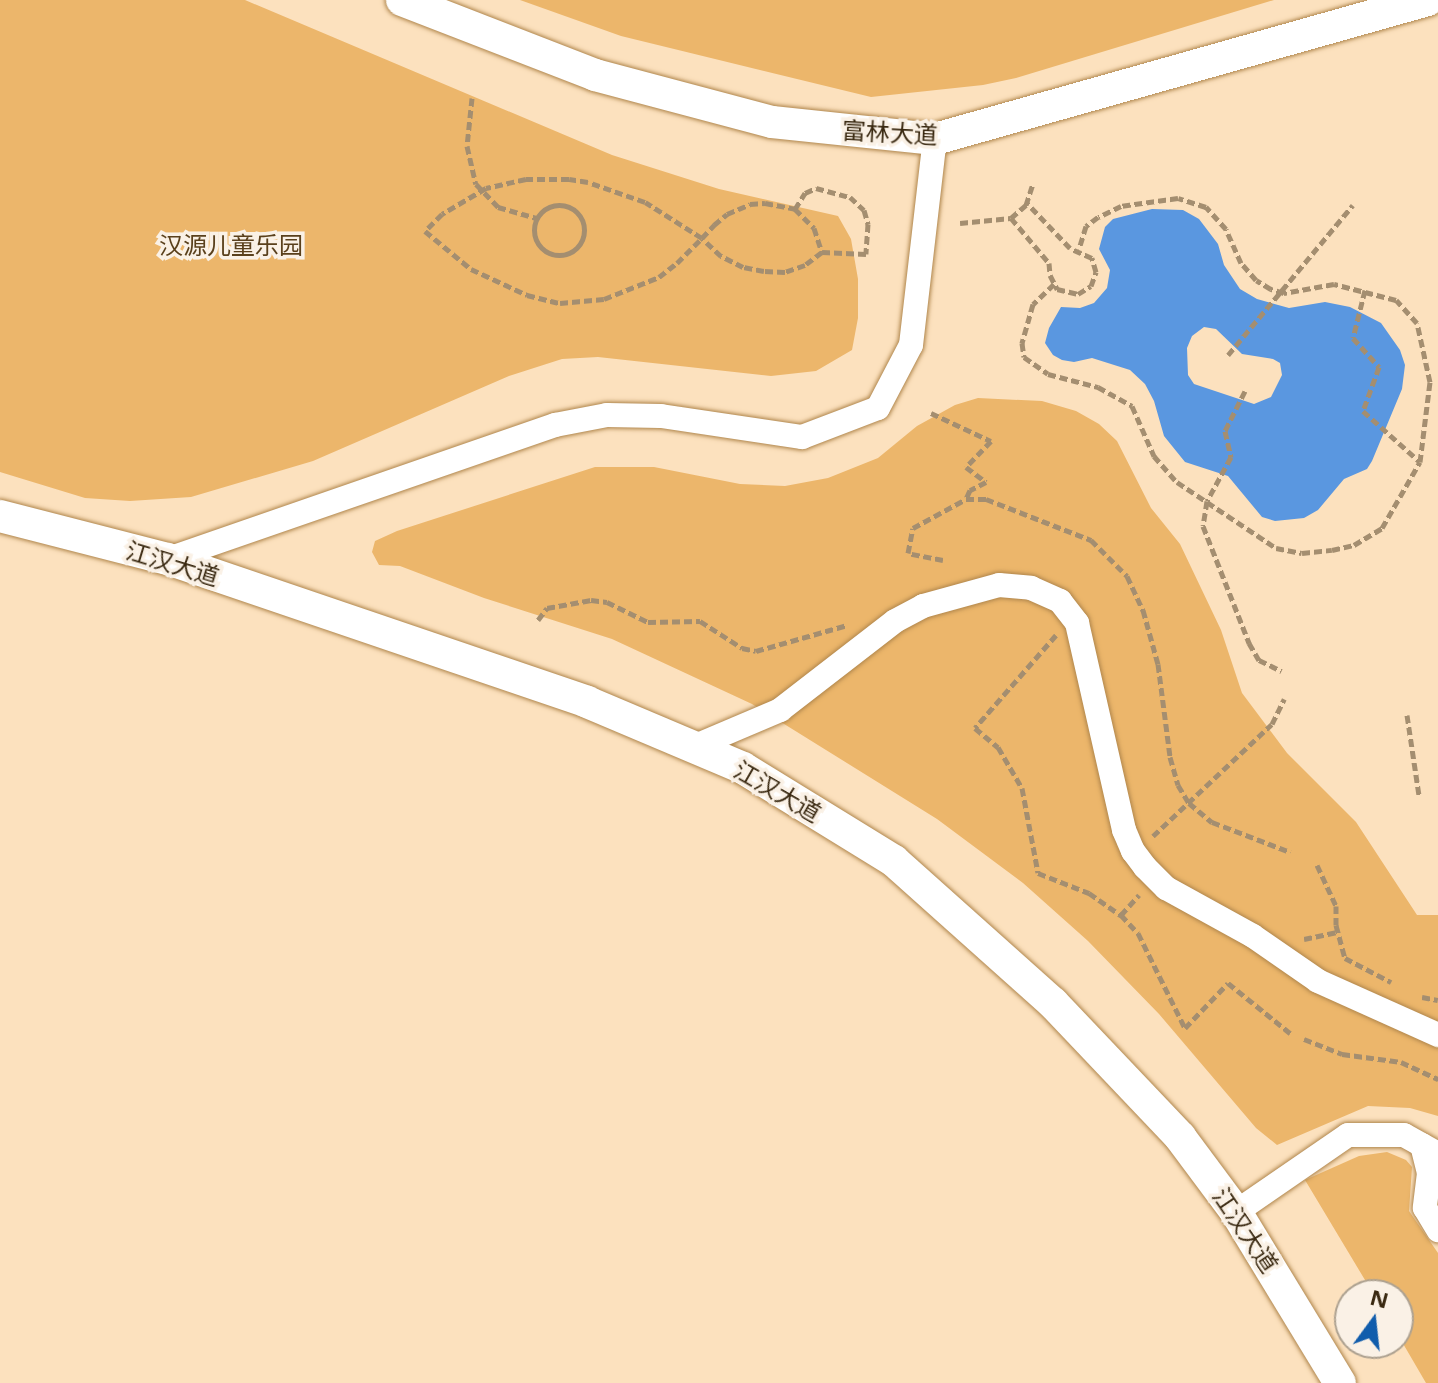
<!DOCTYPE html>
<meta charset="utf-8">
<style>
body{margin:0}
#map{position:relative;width:1438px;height:1383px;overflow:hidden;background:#fce1be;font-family:"Noto Sans","Noto Sans SC",sans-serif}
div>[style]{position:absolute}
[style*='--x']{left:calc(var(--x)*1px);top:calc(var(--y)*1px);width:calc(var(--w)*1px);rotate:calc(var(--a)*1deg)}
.green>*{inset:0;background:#ecb66b}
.water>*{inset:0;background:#5a97e0}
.path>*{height:5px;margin-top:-2.5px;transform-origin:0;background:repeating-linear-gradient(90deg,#a48e70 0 8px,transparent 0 12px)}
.path>.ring{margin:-2.5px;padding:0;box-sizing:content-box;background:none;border:5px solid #a48e70;border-radius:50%}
.roads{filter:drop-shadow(0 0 2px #b0864c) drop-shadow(0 0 2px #b0864c)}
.minor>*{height:24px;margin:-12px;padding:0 12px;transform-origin:12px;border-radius:12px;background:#fff}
.secondary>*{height:32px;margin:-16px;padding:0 16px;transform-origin:16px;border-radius:16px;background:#fff}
span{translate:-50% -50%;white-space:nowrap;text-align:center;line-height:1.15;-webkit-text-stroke:7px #faf1e6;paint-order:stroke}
.street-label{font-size:24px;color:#392810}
.park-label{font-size:24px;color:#5a401c}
.north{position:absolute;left:1334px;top:1279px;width:80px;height:80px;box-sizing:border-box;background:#faf1e6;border:2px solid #ada190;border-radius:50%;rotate:15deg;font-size:22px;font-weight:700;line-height:32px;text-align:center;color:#392810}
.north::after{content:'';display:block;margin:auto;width:28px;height:36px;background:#115dac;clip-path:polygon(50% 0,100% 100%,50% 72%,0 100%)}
</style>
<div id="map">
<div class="green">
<div style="clip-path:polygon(0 0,245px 0,612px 155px,719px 189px,838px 216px,851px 239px,858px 279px,858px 318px,852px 350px,816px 371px,771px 376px,598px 357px,562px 359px,509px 376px,313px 461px,191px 497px,130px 501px,85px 498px,0 472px)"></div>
<div style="clip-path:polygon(520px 0,1274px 0,1016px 78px,983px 85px,871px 97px,621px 36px)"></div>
<div style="clip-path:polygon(978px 398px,1042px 401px,1076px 411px,1099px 424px,1117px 441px,1151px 508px,1180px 544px,1221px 630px,1242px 693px,1287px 753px,1356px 822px,1417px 915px,1438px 915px,1438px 1116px,1410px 1108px,1368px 1106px,1277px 1145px,1256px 1128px,1159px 1014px,1088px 941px,1023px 883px,937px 819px,752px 704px,612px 639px,484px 598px,400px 566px,379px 565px,372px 552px,375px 541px,397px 531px,595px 467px,654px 467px,740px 484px,785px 486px,828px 478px,878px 458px,917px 426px,955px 405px)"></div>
<div style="clip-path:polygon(1387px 1152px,1406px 1160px,1412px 1167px,1409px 1211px,1438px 1253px,1438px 1383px,1426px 1383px,1398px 1335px,1398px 1295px,1374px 1295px,1305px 1180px,1359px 1156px)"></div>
</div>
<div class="water">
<div style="clip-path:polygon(evenodd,1152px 209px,1183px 210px,1199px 219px,1218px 244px,1224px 265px,1240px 289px,1257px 299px,1289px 308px,1325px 302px,1350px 307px,1381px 323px,1400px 350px,1405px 365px,1402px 389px,1372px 461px,1367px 469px,1344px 479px,1318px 510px,1304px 518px,1275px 521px,1262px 517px,1228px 476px,1185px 462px,1164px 436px,1154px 401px,1145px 384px,1130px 370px,1092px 358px,1074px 362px,1062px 360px,1053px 355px,1045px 343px,1049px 328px,1061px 307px,1080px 308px,1094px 303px,1107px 288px,1110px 270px,1099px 249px,1105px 227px,1113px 219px,1152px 209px,1204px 327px,1216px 329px,1242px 354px,1273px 359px,1280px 363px,1282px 375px,1271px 397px,1254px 404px,1194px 384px,1188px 375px,1187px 348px,1192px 336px,1204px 327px)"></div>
</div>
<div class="path">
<div style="--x:472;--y:98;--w:48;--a:95.9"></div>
<div style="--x:467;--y:146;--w:39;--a:77"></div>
<div style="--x:476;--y:184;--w:32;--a:46"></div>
<div style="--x:498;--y:207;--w:40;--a:16"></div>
<div class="ring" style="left:534px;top:205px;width:45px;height:45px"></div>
<div style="--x:795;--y:209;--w:19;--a:-58"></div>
<div style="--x:805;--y:193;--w:12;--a:-24"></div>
<div style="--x:816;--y:188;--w:35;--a:15"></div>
<div style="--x:850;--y:197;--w:19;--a:43"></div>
<div style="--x:864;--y:210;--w:15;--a:74"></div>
<div style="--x:868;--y:224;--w:30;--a:94"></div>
<div style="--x:866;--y:254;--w:44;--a:-177.4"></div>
<div style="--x:1011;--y:218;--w:59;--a:49.8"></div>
<div style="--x:1049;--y:263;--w:12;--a:85"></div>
<div style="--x:1050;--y:275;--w:16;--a:63"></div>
<div style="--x:1057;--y:289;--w:22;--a:13"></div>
<div style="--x:1078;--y:294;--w:15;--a:-32"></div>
<div style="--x:1091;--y:286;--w:15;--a:-70"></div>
<div style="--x:1096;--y:272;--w:15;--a:-106"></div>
<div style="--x:1092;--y:258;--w:24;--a:-156"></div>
<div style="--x:1070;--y:248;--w:64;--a:-133.7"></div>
<div style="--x:960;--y:223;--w:51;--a:-5.6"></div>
<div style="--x:1011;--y:218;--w:20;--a:-41"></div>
<div style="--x:1026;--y:205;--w:23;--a:-72"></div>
<div style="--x:702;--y:238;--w:67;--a:-147.7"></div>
<div style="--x:645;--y:202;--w:60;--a:-160.7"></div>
<div style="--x:588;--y:182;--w:19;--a:-171"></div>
<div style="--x:569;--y:179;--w:43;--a:180"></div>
<div style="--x:526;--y:179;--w:41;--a:167.3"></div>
<div style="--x:486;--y:188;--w:51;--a:149.4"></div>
<div style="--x:442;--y:214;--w:24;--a:135"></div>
<div style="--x:425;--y:231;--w:60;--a:39.6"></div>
<div style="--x:471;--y:269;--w:62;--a:24.9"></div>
<div style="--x:527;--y:295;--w:34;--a:14"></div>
<div style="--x:560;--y:303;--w:44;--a:-5.2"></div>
<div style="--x:604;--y:299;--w:59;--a:-21.8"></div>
<div style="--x:659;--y:277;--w:23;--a:-38"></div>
<div style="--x:677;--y:263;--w:35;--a:-45"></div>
<div style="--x:702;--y:238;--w:18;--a:-47"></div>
<div style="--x:714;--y:225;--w:17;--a:-40"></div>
<div style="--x:727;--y:214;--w:25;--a:-23"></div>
<div style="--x:750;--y:204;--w:15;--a:-4"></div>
<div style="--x:765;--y:203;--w:31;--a:11"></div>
<div style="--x:795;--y:209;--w:27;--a:45"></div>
<div style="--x:814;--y:228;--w:25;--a:72"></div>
<div style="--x:822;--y:252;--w:21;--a:143"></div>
<div style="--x:805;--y:265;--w:21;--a:161"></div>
<div style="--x:785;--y:272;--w:21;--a:-177"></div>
<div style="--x:764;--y:271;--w:21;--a:-169"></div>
<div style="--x:743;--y:267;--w:25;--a:-153"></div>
<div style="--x:721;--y:256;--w:26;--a:-137"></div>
<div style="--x:1054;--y:284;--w:29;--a:136"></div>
<div style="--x:1033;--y:304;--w:41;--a:105.8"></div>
<div style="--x:1022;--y:343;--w:14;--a:82"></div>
<div style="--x:1024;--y:357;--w:29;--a:35"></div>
<div style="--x:1048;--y:374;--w:52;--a:14.6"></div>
<div style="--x:1098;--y:387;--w:39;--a:29"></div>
<div style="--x:1132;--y:406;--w:55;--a:66.3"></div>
<div style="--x:1154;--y:456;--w:35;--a:49"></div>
<div style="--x:1177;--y:482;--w:119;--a:33.7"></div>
<div style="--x:1276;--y:548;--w:26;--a:11"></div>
<div style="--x:1302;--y:553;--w:30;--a:-6"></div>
<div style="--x:1332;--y:550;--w:23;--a:-13"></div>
<div style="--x:1354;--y:545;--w:33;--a:-31"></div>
<div style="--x:1382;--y:528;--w:76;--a:-60.1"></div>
<div style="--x:1420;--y:462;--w:81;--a:-82.9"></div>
<div style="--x:1430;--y:382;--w:60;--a:-102.4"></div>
<div style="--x:1417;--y:323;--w:31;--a:-132"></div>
<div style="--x:1396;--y:300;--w:64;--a:-165.5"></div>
<div style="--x:1334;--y:284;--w:51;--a:169.8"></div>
<div style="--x:1284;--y:293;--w:14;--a:-163"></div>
<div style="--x:1271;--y:289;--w:17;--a:-149"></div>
<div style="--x:1256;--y:280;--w:23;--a:-131"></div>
<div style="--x:1241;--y:263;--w:37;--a:-114"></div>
<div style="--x:1226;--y:229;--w:30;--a:-132"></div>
<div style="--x:1206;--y:207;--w:29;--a:-162"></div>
<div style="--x:1178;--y:198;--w:58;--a:172"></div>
<div style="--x:1121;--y:206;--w:25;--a:154"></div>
<div style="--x:1098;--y:217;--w:15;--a:143"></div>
<div style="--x:1086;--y:226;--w:24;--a:107"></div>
<div style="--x:1365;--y:290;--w:49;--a:104"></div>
<div style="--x:1353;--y:338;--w:39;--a:48"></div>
<div style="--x:1379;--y:367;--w:47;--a:110"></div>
<div style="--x:1363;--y:411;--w:76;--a:41.8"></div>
<div style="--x:1228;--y:355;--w:195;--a:-50.2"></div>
<div style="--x:1245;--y:391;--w:45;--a:116.6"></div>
<div style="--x:1225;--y:431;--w:27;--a:77"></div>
<div style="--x:1231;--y:457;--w:50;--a:118.6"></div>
<div style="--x:1207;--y:501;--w:25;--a:99"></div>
<div style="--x:1203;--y:526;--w:126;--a:68.5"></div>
<div style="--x:1249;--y:643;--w:20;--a:60"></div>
<div style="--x:1259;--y:660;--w:25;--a:26"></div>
<div style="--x:931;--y:413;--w:66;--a:25"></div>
<div style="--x:991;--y:441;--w:36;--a:134"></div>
<div style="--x:966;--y:467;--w:25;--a:37"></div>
<div style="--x:986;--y:482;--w:18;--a:153"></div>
<div style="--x:970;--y:490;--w:10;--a:114"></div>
<div style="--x:943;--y:560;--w:36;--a:-169"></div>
<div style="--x:908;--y:553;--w:25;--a:-79"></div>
<div style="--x:913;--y:528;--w:60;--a:-28.7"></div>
<div style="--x:966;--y:499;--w:20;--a:0"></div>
<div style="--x:986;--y:499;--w:113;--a:21.3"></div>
<div style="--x:1091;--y:540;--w:51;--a:45"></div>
<div style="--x:1127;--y:576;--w:38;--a:65"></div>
<div style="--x:1143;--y:610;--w:56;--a:74.5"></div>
<div style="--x:1158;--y:664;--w:94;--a:82.6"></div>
<div style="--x:1170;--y:757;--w:29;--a:74"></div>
<div style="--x:1178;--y:785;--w:21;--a:59"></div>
<div style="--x:1189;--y:803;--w:30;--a:40"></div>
<div style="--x:1212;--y:822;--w:84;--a:21"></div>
<div style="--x:538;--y:620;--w:15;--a:-53"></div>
<div style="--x:547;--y:608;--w:45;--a:-10.3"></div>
<div style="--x:591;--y:600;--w:16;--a:7"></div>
<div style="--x:607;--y:602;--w:46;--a:26"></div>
<div style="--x:648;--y:622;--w:52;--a:-1.1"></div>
<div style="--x:700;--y:621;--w:50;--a:32.7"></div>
<div style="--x:742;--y:648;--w:14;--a:12"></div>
<div style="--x:756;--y:651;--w:95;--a:-15.9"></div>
<div style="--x:1056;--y:635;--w:123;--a:131.1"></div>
<div style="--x:975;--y:728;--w:30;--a:40"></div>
<div style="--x:998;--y:747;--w:48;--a:59.7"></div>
<div style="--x:1022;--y:788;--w:86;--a:79.3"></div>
<div style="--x:1038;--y:873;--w:55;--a:21.4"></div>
<div style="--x:1089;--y:893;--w:39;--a:35"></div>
<div style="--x:1121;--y:915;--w:25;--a:47"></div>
<div style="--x:1138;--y:933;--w:106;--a:63.7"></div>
<div style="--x:1185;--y:1028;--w:62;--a:-46.3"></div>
<div style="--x:1228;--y:983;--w:80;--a:38.9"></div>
<div style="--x:1407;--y:715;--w:81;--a:81.5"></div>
<div style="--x:1153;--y:836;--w:163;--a:-43.3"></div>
<div style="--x:1272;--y:724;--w:28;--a:-64"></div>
<div style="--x:1317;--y:865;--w:45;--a:65.1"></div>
<div style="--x:1336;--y:906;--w:19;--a:90"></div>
<div style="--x:1336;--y:925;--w:34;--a:75"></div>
<div style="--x:1345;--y:958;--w:52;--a:27.6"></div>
<div style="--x:1121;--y:915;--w:27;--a:-48"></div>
<div style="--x:1304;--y:939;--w:34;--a:-12"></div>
<div style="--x:1422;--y:997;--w:16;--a:11"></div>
<div style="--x:1304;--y:1039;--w:41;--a:21.5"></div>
<div style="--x:1342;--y:1054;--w:60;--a:7.7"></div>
<div style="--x:1401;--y:1062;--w:41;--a:24.7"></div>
</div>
<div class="roads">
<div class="minor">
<div style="--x:168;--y:559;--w:410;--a:-19.1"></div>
<div style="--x:555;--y:425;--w:53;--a:-10.9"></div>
<div style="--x:607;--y:415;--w:54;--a:1.1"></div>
<div style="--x:661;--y:416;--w:143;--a:8.5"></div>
<div style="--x:802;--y:437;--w:81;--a:-20.9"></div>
<div style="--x:878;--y:408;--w:71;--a:-62.4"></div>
<div style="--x:911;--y:345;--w:207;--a:-83.4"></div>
<div style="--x:693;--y:747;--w:95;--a:-23"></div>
<div style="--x:780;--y:710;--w:145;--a:-37.7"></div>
<div style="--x:895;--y:621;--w:32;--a:-28"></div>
<div style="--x:923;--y:606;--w:79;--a:-15.4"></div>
<div style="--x:999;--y:585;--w:32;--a:5"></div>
<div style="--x:1031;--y:588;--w:32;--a:24"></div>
<div style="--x:1060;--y:601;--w:28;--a:52"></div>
<div style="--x:1077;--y:623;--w:212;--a:77.2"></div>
<div style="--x:1124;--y:830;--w:23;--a:67"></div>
<div style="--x:1133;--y:851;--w:20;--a:53"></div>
<div style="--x:1145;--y:867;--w:30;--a:45"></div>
<div style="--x:1166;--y:888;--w:99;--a:28.9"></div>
<div style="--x:1253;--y:936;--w:79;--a:34.7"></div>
<div style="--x:1318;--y:981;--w:132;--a:24.2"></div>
<div style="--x:1422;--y:1145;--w:29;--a:76"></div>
<div style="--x:1429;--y:1173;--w:35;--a:97"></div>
<div style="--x:1425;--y:1208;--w:26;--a:59"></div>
<div style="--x:1236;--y:1212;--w:136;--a:-34.5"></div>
<div style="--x:1348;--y:1135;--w:56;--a:0"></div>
<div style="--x:1404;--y:1135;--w:39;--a:29"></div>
</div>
<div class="secondary">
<div style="--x:402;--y:0;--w:207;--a:21.2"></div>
<div style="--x:595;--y:75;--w:183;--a:14.9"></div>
<div style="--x:772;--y:122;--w:164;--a:6"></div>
<div style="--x:935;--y:139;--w:512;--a:-15.75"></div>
<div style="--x:0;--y:516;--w:173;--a:14.4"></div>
<div style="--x:168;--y:559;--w:443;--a:18.8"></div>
<div style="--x:587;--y:702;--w:169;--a:22.9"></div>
<div style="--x:743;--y:768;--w:177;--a:31.6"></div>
<div style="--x:894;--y:861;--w:213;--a:41.8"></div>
<div style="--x:1053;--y:1003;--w:185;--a:46.5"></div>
<div style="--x:1180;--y:1137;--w:94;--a:53.3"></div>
<div style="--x:1236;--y:1212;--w:200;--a:58.7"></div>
</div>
</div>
<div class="street-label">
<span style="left:890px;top:132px;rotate:3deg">富林大道</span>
<span style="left:173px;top:563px;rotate:17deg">江汉大道</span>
<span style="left:778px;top:791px;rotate:30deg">江汉大道</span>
<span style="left:1246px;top:1230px;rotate:56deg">江汉大道</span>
</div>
<div class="park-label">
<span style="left:231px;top:245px">汉源儿童乐园</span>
</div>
<div class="north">N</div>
</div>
